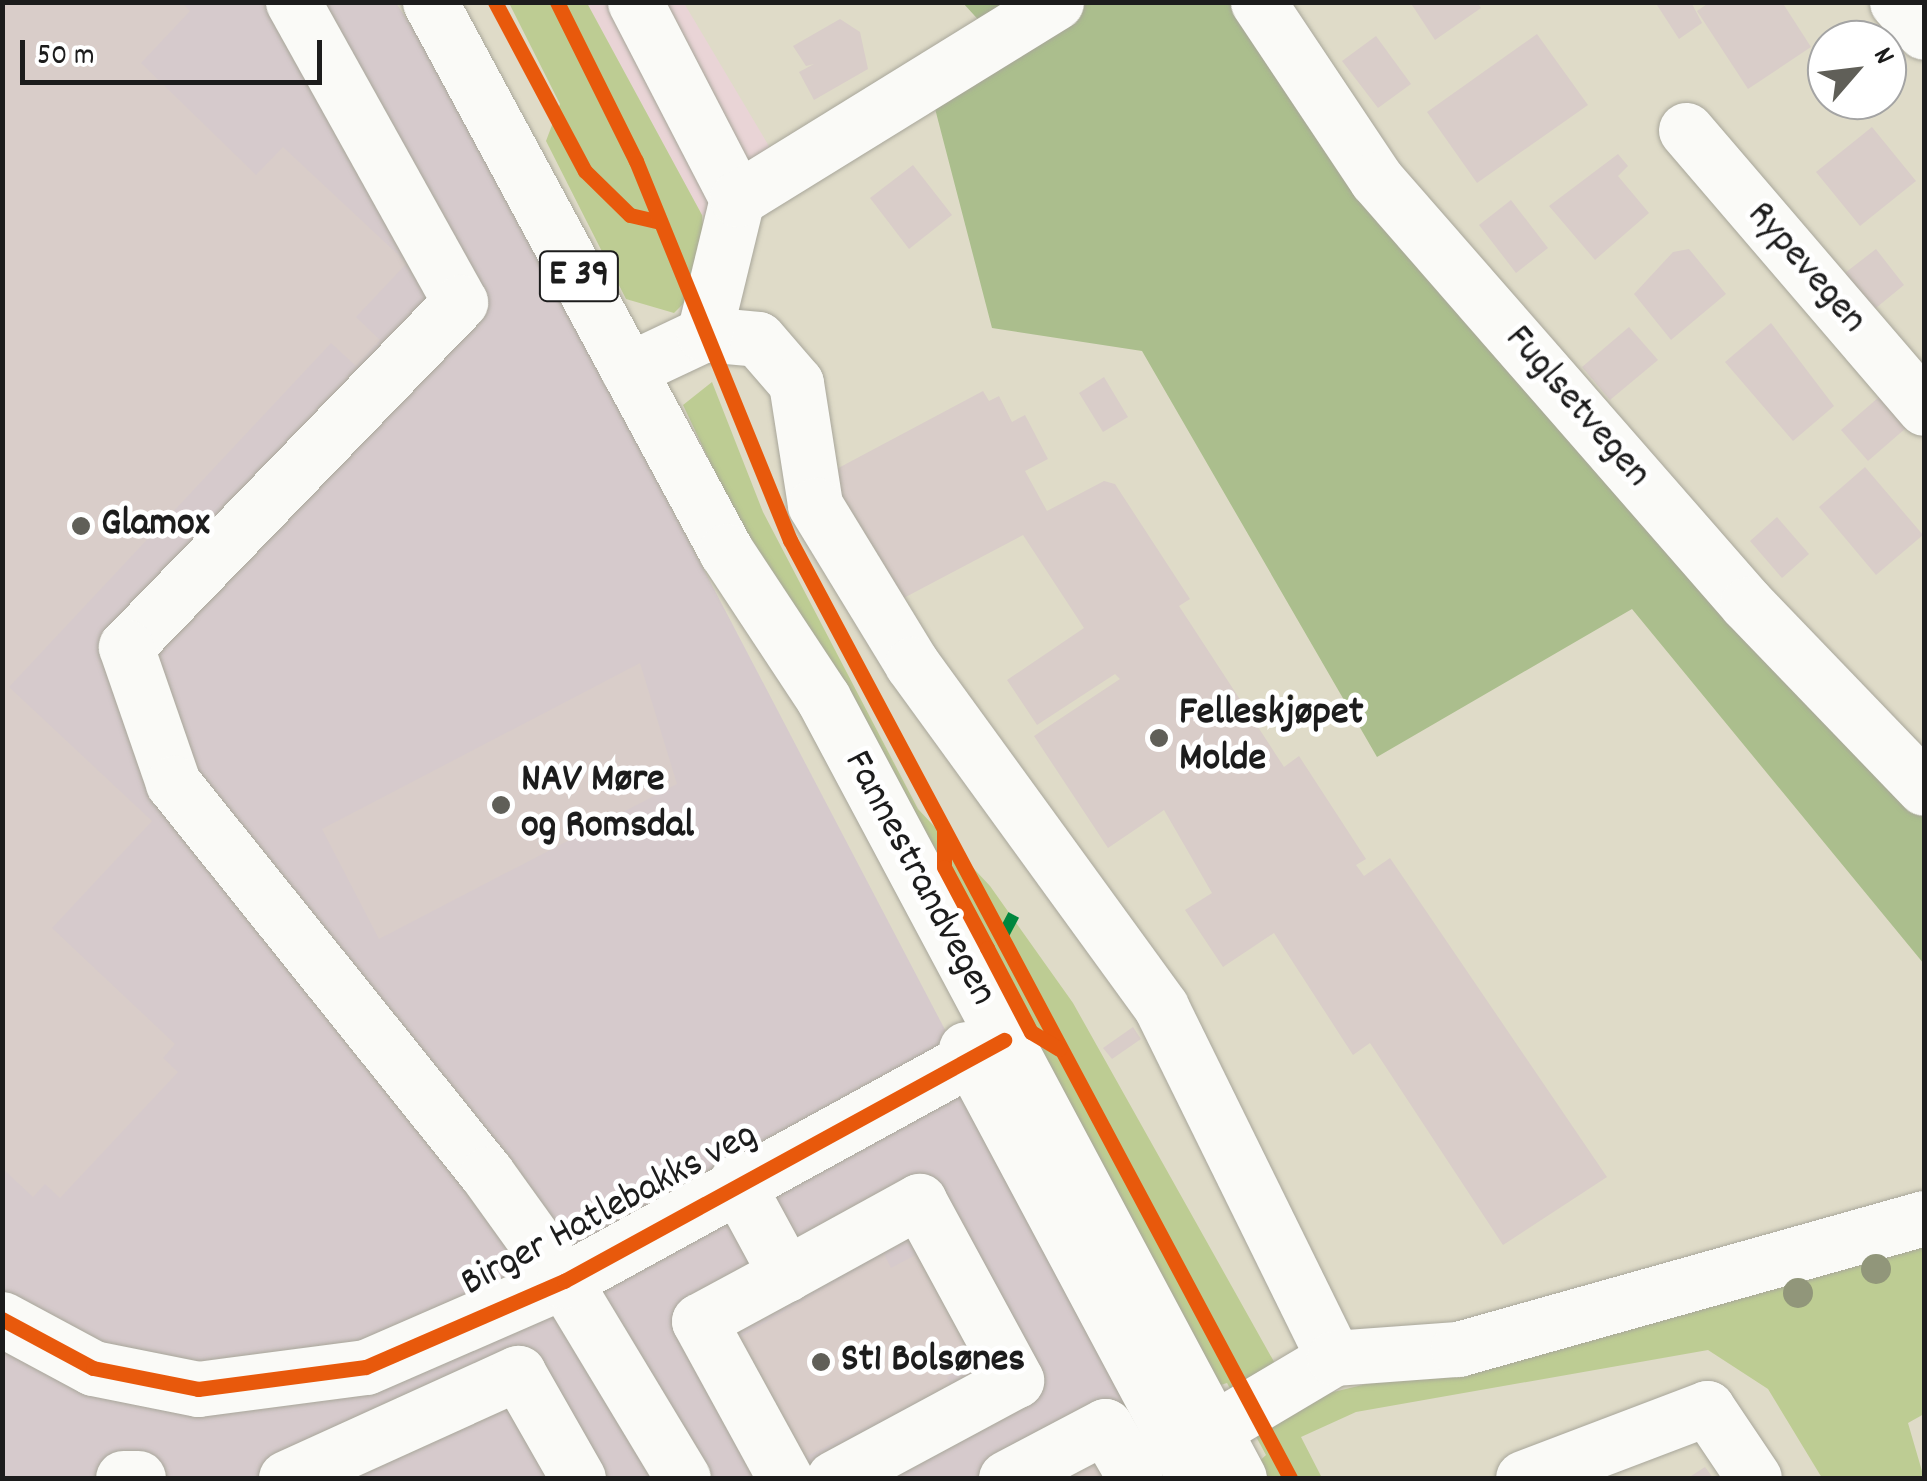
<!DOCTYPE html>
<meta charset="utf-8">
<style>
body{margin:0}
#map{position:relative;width:1927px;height:1481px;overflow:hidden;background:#dfdbc8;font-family:Dekko,sans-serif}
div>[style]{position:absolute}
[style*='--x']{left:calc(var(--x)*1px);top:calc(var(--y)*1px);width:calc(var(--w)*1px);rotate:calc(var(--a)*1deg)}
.built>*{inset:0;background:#e9d4d6}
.industrial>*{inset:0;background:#d6cacc}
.green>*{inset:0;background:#bdcc93}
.forest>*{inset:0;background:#abbe8d}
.building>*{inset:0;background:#d9cdc9}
.roads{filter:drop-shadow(0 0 2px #a8a69a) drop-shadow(0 0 2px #a8a69a)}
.minor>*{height:55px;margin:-27.5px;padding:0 27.5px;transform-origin:27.5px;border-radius:27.5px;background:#fafaf7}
.major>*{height:55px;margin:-27.5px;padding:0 27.5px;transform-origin:27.5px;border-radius:27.5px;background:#fafaf7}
.highway>*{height:55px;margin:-27.5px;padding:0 27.5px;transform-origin:27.5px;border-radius:27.5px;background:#fafaf7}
.quiet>*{height:12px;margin-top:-6px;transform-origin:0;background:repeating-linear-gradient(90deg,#00873e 0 25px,transparent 0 37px)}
.cycleway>*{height:15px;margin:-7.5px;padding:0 7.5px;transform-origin:7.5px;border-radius:7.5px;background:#e8590c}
.trees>*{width:30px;height:30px;margin:-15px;border-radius:50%;background:#91967a}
.dots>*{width:28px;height:28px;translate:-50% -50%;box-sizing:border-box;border:5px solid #fff;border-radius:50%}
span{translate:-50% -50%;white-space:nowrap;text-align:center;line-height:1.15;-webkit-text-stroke:10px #fff;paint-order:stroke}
.shield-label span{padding:2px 8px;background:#fff;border:2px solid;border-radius:8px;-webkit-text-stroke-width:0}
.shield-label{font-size:38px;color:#1c1c1c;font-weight:700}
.street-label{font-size:40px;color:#1c1c1c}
.poi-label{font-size:40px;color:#1c1c1c;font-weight:700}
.left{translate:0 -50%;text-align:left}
.frame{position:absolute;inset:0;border:5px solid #1c1c1c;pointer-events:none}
.north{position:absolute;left:1807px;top:20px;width:100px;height:100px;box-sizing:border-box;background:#fff;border:2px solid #a4a4a4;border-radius:50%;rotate:62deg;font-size:28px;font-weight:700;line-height:40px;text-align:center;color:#1c1c1c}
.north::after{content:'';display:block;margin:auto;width:35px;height:45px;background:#605f58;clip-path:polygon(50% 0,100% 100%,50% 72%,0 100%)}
.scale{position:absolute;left:20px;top:40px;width:302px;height:45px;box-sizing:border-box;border:5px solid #1c1c1c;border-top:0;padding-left:12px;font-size:30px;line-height:35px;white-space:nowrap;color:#1c1c1c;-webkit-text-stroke:8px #fff;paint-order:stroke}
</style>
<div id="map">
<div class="built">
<div style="clip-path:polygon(587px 3px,684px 3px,792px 185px,745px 217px,702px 215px)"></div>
</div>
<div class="industrial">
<div style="clip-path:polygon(3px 3px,396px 3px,444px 74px,1180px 1478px,3px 1478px)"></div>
</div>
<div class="green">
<div style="clip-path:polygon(509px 3px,587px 3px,702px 215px,707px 280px,674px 313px,626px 299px,546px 141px,560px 104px)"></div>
<div style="clip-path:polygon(712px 382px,763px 512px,918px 809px,990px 886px,1073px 1003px,1296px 1401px,1715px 1300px,1924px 1235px,1924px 1414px,1908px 1423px,1924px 1478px,1822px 1478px,1768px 1389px,1708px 1350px,1356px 1412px,1301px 1437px,1322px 1478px,1259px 1478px,1253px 1467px,1266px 1455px,1227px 1383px,1211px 1388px,718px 479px,683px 405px)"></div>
</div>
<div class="forest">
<div style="clip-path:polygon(963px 3px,1231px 3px,1736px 615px,1924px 818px,1924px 964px,1632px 609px,1377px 757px,1142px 351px,992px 328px,932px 97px,1005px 49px)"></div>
</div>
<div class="building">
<div style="clip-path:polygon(2px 2px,181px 2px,190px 11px,141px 63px,256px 175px,283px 147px,407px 263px,356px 317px,380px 340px,356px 366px,331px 343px,9px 687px,152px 821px,52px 928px,175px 1044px,163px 1058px,178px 1072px,60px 1198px,45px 1184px,33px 1197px,2px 1168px)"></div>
<div style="clip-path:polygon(1410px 2px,1477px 2px,1481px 8px,1435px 40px)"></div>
<div style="clip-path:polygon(1655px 2px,1691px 2px,1702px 23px,1679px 39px)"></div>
<div style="clip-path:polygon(1710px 2px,1782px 2px,1811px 47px,1748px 89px,1697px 11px)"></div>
<div style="clip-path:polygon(840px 19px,860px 32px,868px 69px,814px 100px,799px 72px,814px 64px,806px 66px,793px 46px)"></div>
<div style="clip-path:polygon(1537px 34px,1588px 105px,1477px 183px,1427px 112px)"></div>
<div style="clip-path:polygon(1376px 36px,1411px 84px,1378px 108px,1342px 61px)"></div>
<div style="clip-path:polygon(1872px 127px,1916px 181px,1860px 226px,1816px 172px)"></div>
<div style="clip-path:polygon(1618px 154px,1628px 166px,1618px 176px,1649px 213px,1595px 260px,1549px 206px)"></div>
<div style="clip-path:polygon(913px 165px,952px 215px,909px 249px,870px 198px)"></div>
<div style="clip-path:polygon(1511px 200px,1548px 248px,1516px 273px,1479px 225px)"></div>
<div style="clip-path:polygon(1689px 249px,1726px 294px,1671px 340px,1634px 294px,1673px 252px)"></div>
<div style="clip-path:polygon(1876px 249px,1904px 285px,1871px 312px,1841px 276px)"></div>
<div style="clip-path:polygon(1771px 323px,1834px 406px,1793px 441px,1725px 362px)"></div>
<div style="clip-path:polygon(1629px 327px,1658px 360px,1610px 400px,1582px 367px)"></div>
<div style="clip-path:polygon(1104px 377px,1128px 417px,1103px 432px,1079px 393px)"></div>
<div style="clip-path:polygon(983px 391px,989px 401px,999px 396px,1012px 422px,1025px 415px,1048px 459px,1025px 471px,1047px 511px,1104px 481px,1115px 484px,1190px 599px,1179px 606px,1284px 767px,1299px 756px,1366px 859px,1356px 865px,1364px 876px,1390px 858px,1607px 1177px,1503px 1245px,1370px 1043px,1353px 1055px,1274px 933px,1223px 967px,1185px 910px,1212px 893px,1164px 810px,1108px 848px,1034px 736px,1120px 679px,1115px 674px,1037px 725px,1007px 680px,1084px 628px,1023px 535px,898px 601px,829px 473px)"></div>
<div style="clip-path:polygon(1879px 397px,1906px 428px,1868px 461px,1841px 430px)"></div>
<div style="clip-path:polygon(1865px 467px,1923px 535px,1876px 575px,1819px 507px)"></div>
<div style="clip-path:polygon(1777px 517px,1809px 554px,1782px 578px,1750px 541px)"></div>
<div style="clip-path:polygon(640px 663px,677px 784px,379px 939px,322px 829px)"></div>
<div style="clip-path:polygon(1133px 1027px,1141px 1039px,1112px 1059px,1103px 1048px)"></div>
<div style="clip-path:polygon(919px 1253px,976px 1361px,947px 1377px,951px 1385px,801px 1459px,737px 1339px,884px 1254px,891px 1268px)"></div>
<div style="clip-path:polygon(1093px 1446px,1110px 1478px,1031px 1478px)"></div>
<div style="clip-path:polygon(1705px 1467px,1713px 1478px,1688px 1478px)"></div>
</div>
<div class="roads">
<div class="minor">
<div style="--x:293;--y:2;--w:343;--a:60.9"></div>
<div style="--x:460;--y:302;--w:480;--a:134.1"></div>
<div style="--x:126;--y:647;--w:144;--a:70.9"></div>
<div style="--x:173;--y:783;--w:501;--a:51.23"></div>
<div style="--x:487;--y:1174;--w:132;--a:54.3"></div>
<div style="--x:564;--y:1281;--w:230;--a:58.9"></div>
<div style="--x:635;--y:2;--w:222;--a:62.6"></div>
<div style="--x:1258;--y:2;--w:213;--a:56.3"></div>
<div style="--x:1376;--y:179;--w:564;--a:48.88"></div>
<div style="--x:1747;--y:604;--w:255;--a:46.1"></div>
<div style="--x:1686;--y:130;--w:366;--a:49.4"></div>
<div style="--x:704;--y:334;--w:54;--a:5.3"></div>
<div style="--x:758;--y:339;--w:58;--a:49.2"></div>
<div style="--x:796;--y:383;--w:123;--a:81.1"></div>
<div style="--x:815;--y:505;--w:186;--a:58.6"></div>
<div style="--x:912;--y:664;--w:424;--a:54"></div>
<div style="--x:1161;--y:1007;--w:391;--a:63.8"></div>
<div style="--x:628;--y:370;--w:84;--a:-25.3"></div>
<div style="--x:704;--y:334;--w:139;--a:-76.3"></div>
<div style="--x:737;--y:199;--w:375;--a:-31.7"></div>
<div style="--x:736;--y:1182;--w:105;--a:61.5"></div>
<div style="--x:786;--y:1274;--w:152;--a:-28.8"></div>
<div style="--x:919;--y:1201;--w:204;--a:61.5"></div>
<div style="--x:1016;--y:1380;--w:207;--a:151.7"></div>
<div style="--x:2;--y:1319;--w:103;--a:28.3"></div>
<div style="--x:93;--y:1368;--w:107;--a:11.3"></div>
<div style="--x:198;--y:1389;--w:169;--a:-7.5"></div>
<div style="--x:366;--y:1367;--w:216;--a:-23.5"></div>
<div style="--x:564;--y:1281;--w:502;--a:-28.71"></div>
<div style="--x:1179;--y:1450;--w:180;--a:-30.7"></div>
<div style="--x:1334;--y:1358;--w:124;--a:-4.2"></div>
<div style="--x:1458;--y:1349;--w:484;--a:-15.7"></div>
<div style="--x:123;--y:1478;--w:15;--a:0"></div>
<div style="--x:286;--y:1478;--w:255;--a:-24.4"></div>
<div style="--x:518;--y:1373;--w:121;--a:60.3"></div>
<div style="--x:785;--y:1478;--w:179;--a:-118.7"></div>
<div style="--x:699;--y:1321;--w:99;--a:-28.4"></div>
<div style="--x:1006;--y:1478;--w:112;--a:-27.7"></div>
<div style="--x:1105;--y:1426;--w:60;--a:60"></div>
<div style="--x:1523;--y:1478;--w:197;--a:-20.8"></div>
<div style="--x:1707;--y:1408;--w:84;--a:56.1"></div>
</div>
<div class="major">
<div style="--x:1897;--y:2;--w:40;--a:48"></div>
</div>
<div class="highway">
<div style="--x:430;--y:2;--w:624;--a:61.67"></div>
<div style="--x:726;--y:551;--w:176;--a:56.6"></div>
<div style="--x:823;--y:698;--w:884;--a:61.93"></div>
<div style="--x:966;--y:1049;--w:486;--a:61.9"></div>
</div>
</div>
<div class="quiet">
<div style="--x:1002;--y:937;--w:27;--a:-62"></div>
</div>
<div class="cycleway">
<div style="--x:495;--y:2;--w:191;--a:62"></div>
<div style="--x:585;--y:171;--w:63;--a:44.4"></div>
<div style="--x:630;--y:215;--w:31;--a:13"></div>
<div style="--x:557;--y:2;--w:178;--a:63.6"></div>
<div style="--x:636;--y:161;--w:409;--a:67.9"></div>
<div style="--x:790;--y:540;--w:1063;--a:61.94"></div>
<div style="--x:944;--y:831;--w:36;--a:90"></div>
<div style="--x:944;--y:867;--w:92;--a:62"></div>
<div style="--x:987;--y:948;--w:95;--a:62.4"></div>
<div style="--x:1031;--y:1032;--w:33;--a:31"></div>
<div style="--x:2;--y:1319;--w:103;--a:28.3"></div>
<div style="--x:93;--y:1368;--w:107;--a:11.3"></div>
<div style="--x:198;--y:1389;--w:169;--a:-7.5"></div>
<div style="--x:366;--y:1367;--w:216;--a:-23.5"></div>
<div style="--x:564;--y:1281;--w:502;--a:-28.71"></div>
</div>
<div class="trees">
<div style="left:1876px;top:1269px"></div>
<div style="left:1798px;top:1293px"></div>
</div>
<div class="dots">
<div style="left:81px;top:526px;background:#605f58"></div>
<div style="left:1159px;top:738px;background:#605f58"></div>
<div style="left:501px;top:805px;background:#605f58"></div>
<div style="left:821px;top:1362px;background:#605f58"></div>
</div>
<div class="shield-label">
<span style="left:579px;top:276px">E 39</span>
</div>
<div class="street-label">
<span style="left:1805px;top:269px;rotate:49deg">Rypevegen</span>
<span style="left:1576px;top:408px;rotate:49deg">Fuglsetvegen</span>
<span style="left:918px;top:879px;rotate:62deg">Fannestrandvegen</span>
<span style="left:610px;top:1211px;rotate:-28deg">Birger Hatlebakks veg</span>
</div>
<div class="poi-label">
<span class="left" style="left:101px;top:526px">Glamox</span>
<span class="left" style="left:1179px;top:738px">Felleskjøpet<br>Molde</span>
<span class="left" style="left:521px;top:805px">NAV Møre<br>og Romsdal</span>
<span class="left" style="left:841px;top:1362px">St1 Bolsønes</span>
</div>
<div class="frame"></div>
<div class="north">N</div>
<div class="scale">50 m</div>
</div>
